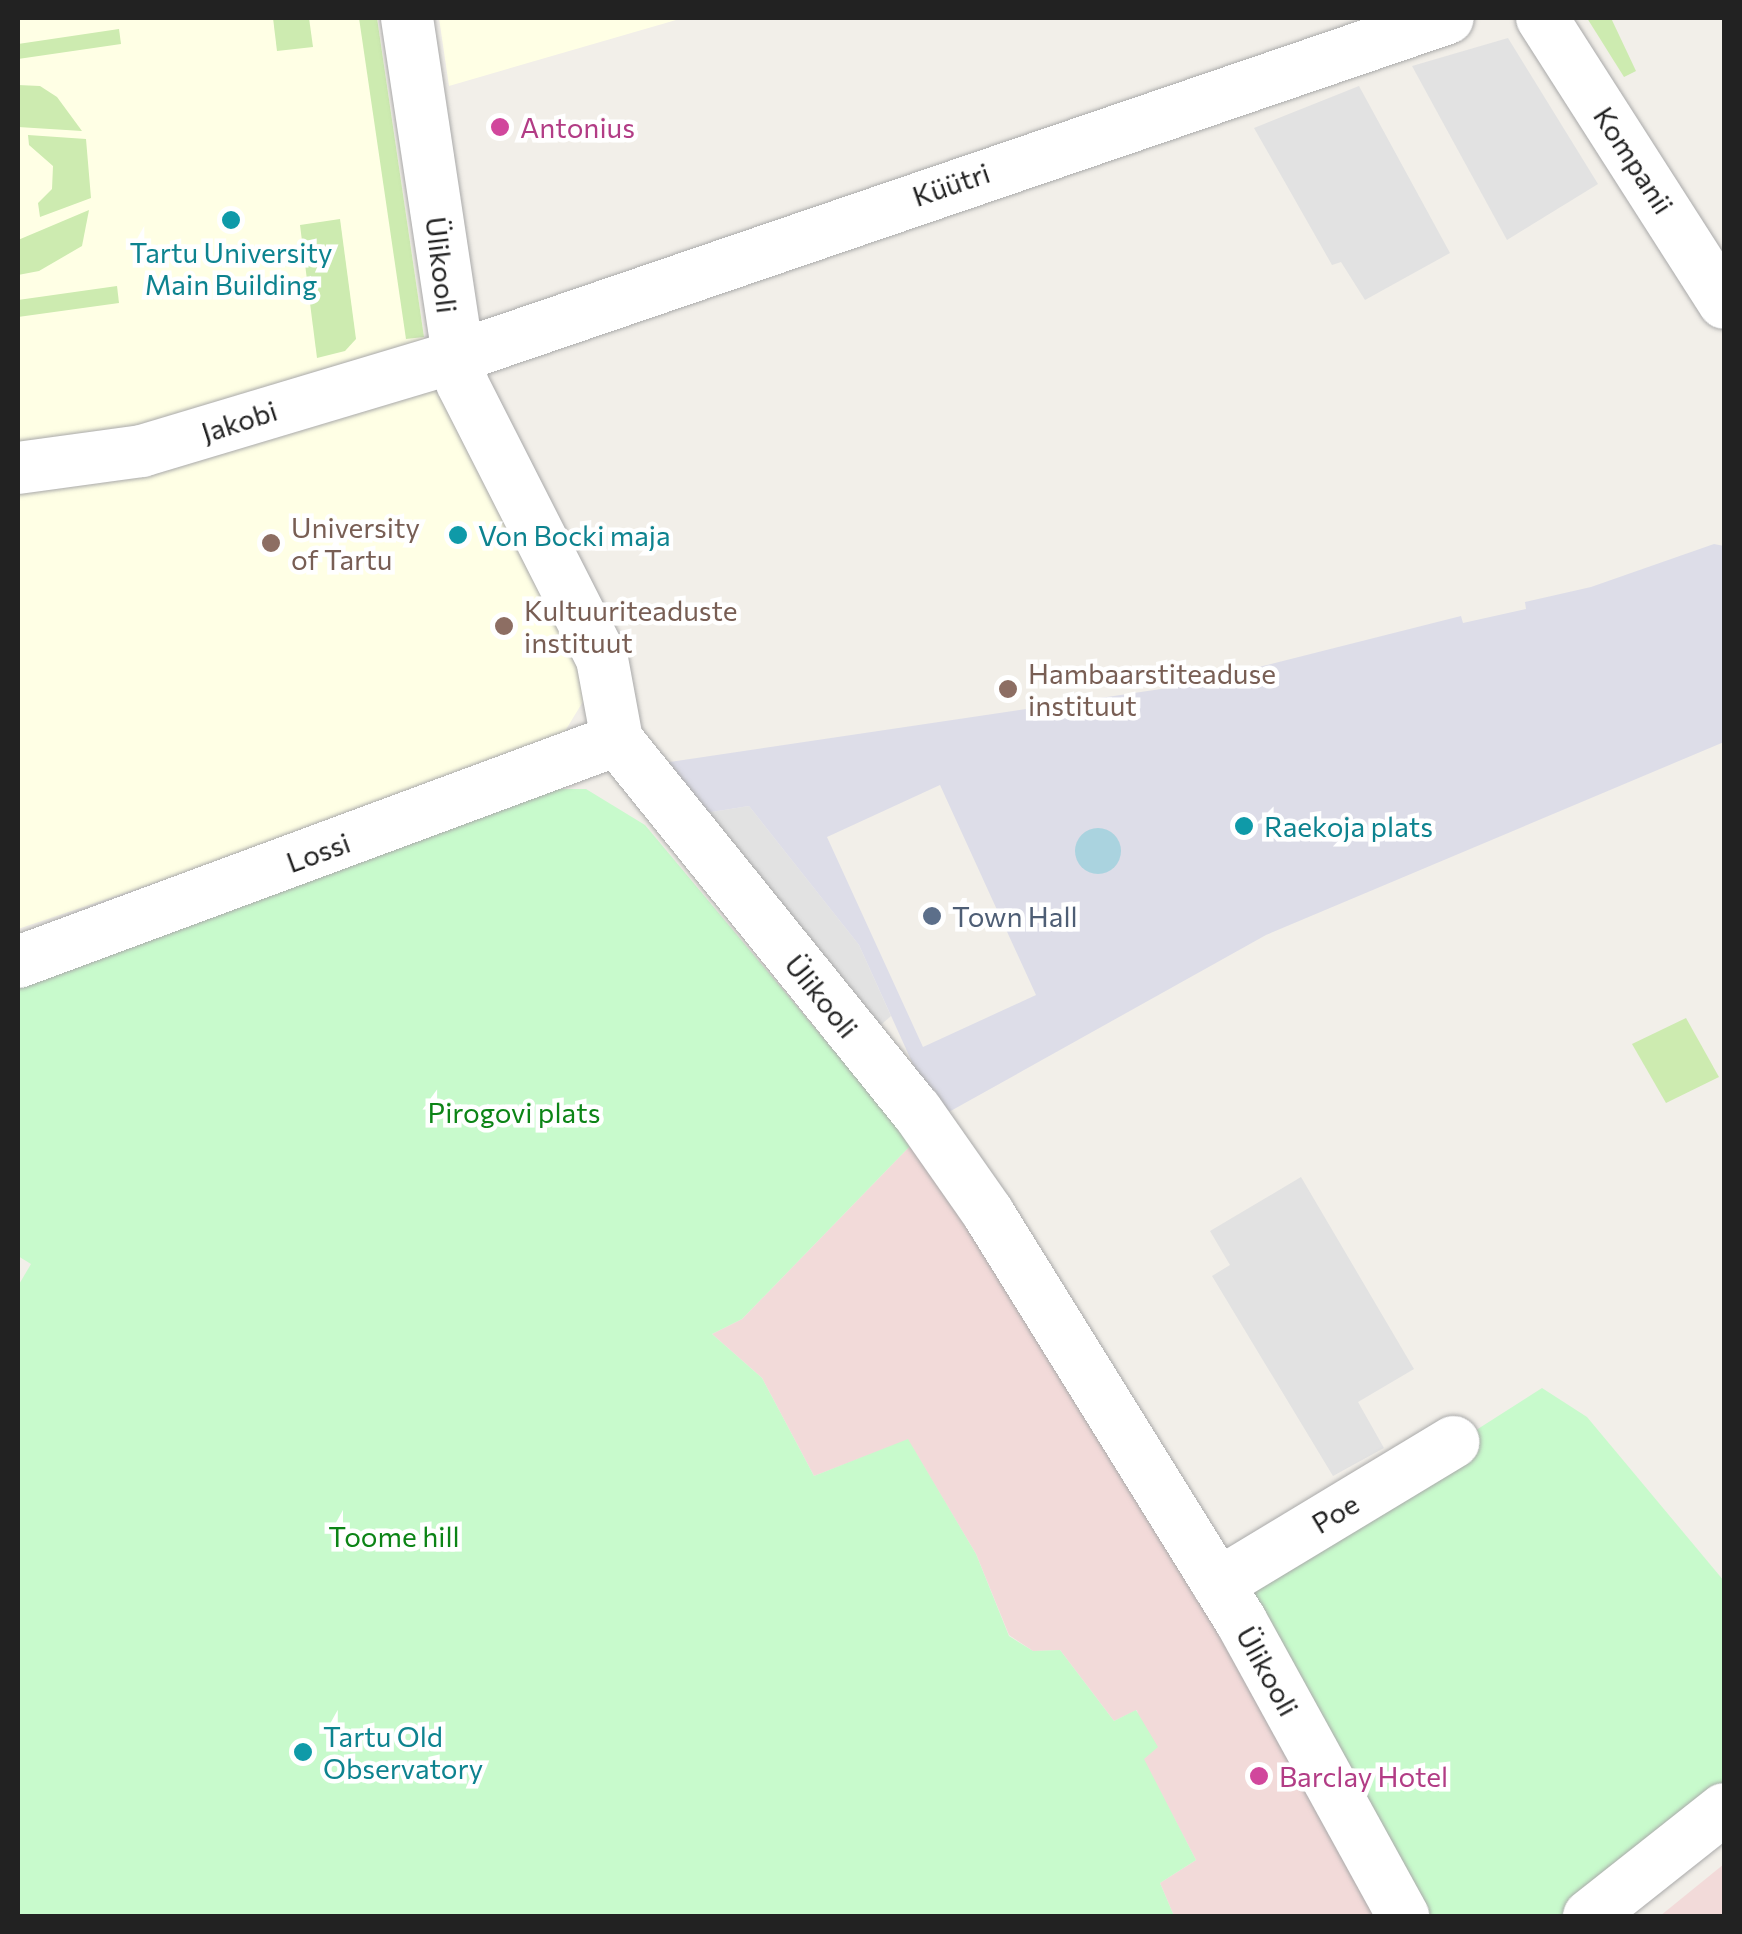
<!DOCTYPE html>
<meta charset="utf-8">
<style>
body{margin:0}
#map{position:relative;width:1742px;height:1934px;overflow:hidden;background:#f2efe9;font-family:Commissioner,sans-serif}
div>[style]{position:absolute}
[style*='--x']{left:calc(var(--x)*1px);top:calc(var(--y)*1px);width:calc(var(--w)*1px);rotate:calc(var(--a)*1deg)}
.commercial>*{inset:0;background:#f2dad9}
.education>*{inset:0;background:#ffffe5}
.grass>*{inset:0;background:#cdebb0}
.park>*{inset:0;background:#c8facc}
.parking>*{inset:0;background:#e2e2e2}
.plaza>*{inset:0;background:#dddde8}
.water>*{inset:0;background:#aad3df}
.round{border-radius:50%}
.roads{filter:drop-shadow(0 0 2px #a9a9a9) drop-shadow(0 0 2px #a9a9a9)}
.minor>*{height:52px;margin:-26px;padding:0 26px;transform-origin:26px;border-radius:26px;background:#fff}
.dots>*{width:28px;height:28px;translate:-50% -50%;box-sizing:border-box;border:5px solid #fff;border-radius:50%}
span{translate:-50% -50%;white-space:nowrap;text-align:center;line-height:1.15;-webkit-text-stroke:9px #fff;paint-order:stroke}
.hotel-label{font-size:28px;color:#b23c85}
.left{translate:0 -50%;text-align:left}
.street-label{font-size:28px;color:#222}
.culture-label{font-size:28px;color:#0d838f}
.education-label{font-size:28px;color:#785e54}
.service-label{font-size:28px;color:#4e5e75}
.park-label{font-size:28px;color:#0c8416}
.frame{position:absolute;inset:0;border:20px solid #222;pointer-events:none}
</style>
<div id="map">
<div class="commercial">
<div style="clip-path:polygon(912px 1144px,969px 1216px,1234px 1650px,1377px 1916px,1174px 1916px,1160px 1883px,1196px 1860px,1143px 1759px,1137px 1710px,1114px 1721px,1060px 1650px,1033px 1651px,1009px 1635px,976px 1554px,908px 1440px,814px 1476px,762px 1378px,712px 1334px,742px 1319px)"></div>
<div style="clip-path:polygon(1724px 1864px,1724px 1916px,1660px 1916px)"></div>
</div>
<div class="education">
<div style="clip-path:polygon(18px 18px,377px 18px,424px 337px,590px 672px,587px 695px,562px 736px,441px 787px,18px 929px)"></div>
<div style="clip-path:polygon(439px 18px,683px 18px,449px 86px)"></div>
</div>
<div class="grass">
<div style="clip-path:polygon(273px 18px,309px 18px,313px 47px,277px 51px)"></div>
<div style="clip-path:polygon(359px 18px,377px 18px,424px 337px,406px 339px)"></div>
<div style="clip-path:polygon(1587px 18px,1611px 18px,1636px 71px,1624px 77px)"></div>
<div style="clip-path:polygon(119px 29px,121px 44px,18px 59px,18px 44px)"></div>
<div style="clip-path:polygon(18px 85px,40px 86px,57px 97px,82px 131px,18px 127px)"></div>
<div style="clip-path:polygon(28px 135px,86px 139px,91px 198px,40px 217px,38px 203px,52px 189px,53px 166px,29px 145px)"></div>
<div style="clip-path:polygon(89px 210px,82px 246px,39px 271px,18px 275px,18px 240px)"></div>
<div style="clip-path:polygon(340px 219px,356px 339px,345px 351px,317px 358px,300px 225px)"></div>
<div style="clip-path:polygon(117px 286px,119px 303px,18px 317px,18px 300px)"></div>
<div style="clip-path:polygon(1686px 1018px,1719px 1077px,1666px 1103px,1632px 1044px)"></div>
</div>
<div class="park">
<div style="clip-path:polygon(556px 789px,586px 789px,645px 825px,912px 1144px,742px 1319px,712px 1334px,762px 1378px,814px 1476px,908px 1439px,976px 1554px,1009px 1636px,1033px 1651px,1060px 1650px,1114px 1721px,1136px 1710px,1158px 1747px,1144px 1759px,1196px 1860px,1160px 1883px,1174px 1916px,18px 1916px,18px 1286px,31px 1264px,18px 1256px,18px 988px)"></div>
<div style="clip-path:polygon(1542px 1388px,1587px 1417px,1724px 1581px,1724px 1782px,1667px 1844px,1568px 1916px,1425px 1916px,1238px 1582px)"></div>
</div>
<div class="parking">
<div style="clip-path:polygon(1508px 38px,1598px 184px,1507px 240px,1412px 66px)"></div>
<div style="clip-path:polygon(1359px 86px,1450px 253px,1365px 300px,1341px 262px,1332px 265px,1254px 128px)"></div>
<div style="clip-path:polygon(749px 806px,859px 945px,891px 1016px,875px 1030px,699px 814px)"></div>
<div style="clip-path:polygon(1301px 1177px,1414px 1369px,1358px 1402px,1384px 1448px,1333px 1476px,1212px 1276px,1230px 1265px,1210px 1231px)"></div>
</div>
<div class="plaza">
<div style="clip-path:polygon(evenodd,1714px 544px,1724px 546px,1724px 742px,1266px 935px,947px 1113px,921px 1082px,859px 945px,749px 806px,699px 814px,663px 763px,1188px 685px,1461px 616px,1463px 623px,1526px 609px,1525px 602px,1591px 587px,1714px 544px,940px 785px,1036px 995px,923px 1047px,827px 837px,940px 785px)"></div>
</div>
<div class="water">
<div class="round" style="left:1075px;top:828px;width:46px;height:46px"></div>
</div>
<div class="roads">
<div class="minor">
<div style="--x:407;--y:18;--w:369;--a:81.4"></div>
<div style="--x:462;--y:383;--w:309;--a:63.1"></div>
<div style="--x:602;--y:659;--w:82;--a:79.5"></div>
<div style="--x:617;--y:740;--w:476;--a:51.1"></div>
<div style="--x:916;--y:1110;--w:126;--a:55"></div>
<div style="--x:988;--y:1213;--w:480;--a:58.2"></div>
<div style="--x:1241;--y:1621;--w:337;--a:61.2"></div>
<div style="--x:1542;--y:18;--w:338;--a:57.4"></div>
<div style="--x:18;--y:468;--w:125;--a:-7.8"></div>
<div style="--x:142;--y:451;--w:328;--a:-16.7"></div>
<div style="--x:456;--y:357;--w:1048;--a:-18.87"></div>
<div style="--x:18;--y:962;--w:639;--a:-20.34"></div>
<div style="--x:1218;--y:1584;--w:275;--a:-31.1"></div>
<div style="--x:1589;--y:1916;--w:172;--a:-38.4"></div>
</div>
</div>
<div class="dots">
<div style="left:500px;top:127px;background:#d1479c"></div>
<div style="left:231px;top:220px;background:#0f9aa8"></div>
<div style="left:458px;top:535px;background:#0f9aa8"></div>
<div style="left:271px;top:543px;background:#8d6e63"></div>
<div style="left:504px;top:626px;background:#8d6e63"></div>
<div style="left:1008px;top:689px;background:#8d6e63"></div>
<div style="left:1244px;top:826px;background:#0f9aa8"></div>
<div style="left:932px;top:916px;background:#5c6f8a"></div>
<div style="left:303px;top:1752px;background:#0f9aa8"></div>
<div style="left:1259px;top:1776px;background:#d1479c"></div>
</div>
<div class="hotel-label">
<span class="left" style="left:520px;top:127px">Antonius</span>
<span class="left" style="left:1279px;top:1776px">Barclay Hotel</span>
</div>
<div class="street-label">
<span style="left:1634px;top:160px;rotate:57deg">Kompanii</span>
<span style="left:951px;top:184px;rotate:-19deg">Küütri</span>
<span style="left:442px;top:265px;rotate:83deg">Ülikooli</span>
<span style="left:239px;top:421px;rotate:-18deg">Jakobi</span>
<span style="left:318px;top:852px;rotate:-20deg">Lossi</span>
<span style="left:822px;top:996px;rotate:51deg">Ülikooli</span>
<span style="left:1335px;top:1513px;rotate:-31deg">Poe</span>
<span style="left:1268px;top:1671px;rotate:61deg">Ülikooli</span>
</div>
<div class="culture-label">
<span style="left:231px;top:268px">Tartu University<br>Main Building</span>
<span class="left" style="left:478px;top:535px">Von Bocki maja</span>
<span class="left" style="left:1264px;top:826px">Raekoja plats</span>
<span class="left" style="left:323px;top:1752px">Tartu Old<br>Observatory</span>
</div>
<div class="education-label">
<span class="left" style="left:291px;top:543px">University<br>of Tartu</span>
<span class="left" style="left:524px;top:626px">Kultuuriteaduste<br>instituut</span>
<span class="left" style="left:1028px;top:689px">Hambaarstiteaduse<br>instituut</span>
</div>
<div class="service-label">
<span class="left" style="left:952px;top:916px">Town Hall</span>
</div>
<div class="park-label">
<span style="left:514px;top:1112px">Pirogovi plats</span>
<span style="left:394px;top:1536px">Toome hill</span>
</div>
<div class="frame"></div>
</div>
